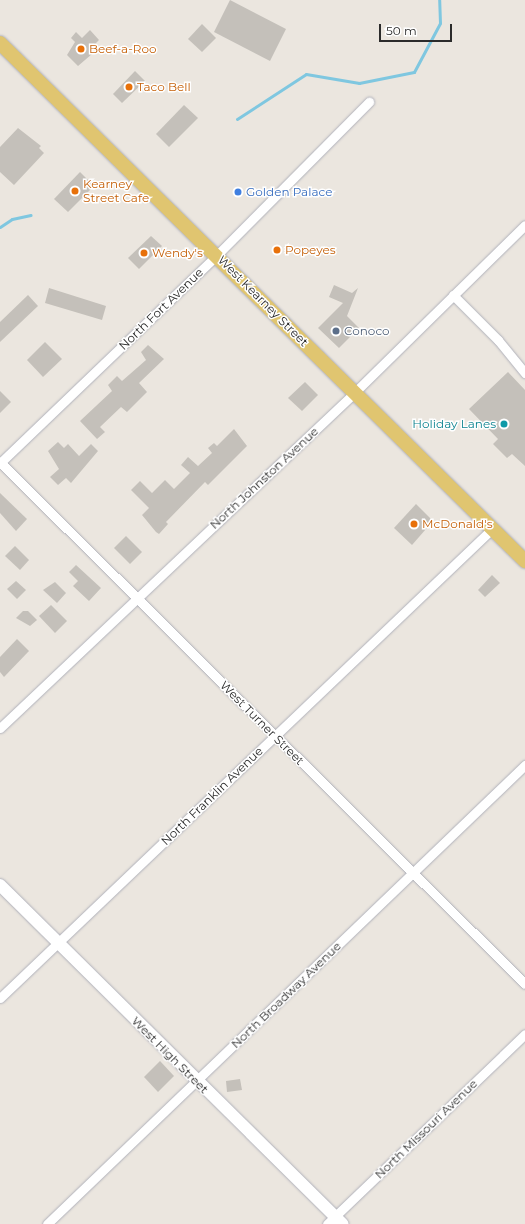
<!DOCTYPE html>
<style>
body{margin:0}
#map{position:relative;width:525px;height:1224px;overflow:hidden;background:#ebe6df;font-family:Montserrat,sans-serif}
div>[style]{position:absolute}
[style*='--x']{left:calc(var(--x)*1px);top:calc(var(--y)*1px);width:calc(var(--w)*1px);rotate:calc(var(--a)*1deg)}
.stream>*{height:3px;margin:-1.5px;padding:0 1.5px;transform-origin:1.5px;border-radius:1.5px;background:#7fc7e0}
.building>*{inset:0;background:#c4c0ba}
.roads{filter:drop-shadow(0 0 1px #b0b1ba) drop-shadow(0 0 1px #b0b1ba)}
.street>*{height:9px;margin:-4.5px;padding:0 4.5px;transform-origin:4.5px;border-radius:4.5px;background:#fff}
.secondary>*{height:12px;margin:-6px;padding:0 6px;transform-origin:6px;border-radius:6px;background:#fff}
.primary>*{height:14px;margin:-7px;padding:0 7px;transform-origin:7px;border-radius:7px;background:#e0c570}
.dots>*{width:11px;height:11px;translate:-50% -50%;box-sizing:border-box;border:2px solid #fff;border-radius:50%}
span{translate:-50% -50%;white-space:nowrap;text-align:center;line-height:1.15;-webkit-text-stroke:3px #fff;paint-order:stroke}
.food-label{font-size:12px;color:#c56008}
.left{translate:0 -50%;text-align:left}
.shop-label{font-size:12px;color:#366cbe}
.street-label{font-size:12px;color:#2b2b2b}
.service-label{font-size:12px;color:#4e5e75}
.culture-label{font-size:12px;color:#0d838f}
.right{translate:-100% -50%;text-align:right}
.scale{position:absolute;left:379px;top:24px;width:73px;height:18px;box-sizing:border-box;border:2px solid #2b2b2b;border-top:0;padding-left:5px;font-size:12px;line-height:14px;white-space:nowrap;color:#2b2b2b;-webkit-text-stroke:3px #fff;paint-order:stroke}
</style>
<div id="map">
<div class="stream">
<div style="--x:237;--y:119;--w:82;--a:-33.1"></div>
<div style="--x:306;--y:74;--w:54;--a:9.6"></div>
<div style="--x:359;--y:83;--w:56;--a:-11.3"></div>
<div style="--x:414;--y:72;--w:55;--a:-62"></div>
<div style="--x:440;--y:23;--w:23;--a:-92"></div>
<div style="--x:0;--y:227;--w:14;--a:-34"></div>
<div style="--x:12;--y:219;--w:19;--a:-12"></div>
</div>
<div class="building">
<div style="clip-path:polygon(230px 0,286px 29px,270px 61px,214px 32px)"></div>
<div style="clip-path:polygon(202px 24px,216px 38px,202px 52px,188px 39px)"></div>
<div style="clip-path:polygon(90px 30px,99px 40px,89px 50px,92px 54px,78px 66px,67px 55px,75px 42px,71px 38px,76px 32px,82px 38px)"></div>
<div style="clip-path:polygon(135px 71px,145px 81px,122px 103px,113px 94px)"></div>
<div style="clip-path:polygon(184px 105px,198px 118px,169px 147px,156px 134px)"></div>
<div style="clip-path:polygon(18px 128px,41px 146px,39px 148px,44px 153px,14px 185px,0 172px,0 147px)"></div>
<div style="clip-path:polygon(80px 172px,94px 186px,68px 212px,54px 199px)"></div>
<div style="clip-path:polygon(151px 236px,162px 246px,139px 269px,128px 258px)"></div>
<div style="clip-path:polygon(334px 285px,352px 293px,358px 288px,347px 316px,359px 328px,339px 348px,318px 328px,343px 303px,329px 297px)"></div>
<div style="clip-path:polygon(49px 288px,106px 306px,102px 320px,45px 303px)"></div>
<div style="clip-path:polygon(28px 295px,38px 306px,0 342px,0 322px)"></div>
<div style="clip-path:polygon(45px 342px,62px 359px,43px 377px,27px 360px)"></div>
<div style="clip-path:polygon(148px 345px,164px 359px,139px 383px,147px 392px,127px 412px,121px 407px,100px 427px,105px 432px,97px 439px,80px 421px,112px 391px,108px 385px,117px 376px,122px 381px,146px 360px,141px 352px)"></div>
<div style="clip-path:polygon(508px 372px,525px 390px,525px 466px,512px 454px,507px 458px,493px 444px,498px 439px,469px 409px)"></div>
<div style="clip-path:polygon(305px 382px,318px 395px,302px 411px,288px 398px)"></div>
<div style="clip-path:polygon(0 391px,11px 402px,0 413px)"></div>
<div style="clip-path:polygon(234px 429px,247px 446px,208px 485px,205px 482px,166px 522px,168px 524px,159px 534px,156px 532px,142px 515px,149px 508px,131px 490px,140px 481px,152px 493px,165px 480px,174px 489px,190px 473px,181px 465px,188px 457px,198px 466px,212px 453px,208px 448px,214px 443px,217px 446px)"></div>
<div style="clip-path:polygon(58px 442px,64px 448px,68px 444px,79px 456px,91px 444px,98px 451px,71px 483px,66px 478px,58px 485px,50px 477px,59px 469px,48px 451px)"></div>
<div style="clip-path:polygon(0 493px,27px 519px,16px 531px,0 513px)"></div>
<div style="clip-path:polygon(416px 504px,433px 521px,412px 545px,394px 528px)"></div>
<div style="clip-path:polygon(126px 536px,142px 552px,130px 564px,114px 548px)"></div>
<div style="clip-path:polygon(15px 546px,29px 560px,20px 570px,5px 556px)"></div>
<div style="clip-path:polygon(76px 565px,101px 588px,89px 601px,73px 586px,78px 581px,69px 572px)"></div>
<div style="clip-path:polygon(492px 575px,500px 583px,485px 597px,478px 590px)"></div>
<div style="clip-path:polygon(16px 581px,26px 590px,17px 599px,7px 589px)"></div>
<div style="clip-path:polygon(55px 582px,66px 593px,57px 603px,43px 590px)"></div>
<div style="clip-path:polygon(51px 605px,67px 621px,55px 633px,39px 616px)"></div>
<div style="clip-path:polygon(23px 611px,28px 611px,37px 620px,30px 626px,16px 618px)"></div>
<div style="clip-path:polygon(17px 639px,29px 651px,4px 677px,0 672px,0 657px)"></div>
<div style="clip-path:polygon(160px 1061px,174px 1076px,158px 1092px,144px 1077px)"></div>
<div style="clip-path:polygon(240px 1079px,242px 1090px,227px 1092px,226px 1081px)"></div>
</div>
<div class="roads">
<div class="street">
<div style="--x:453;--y:295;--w:64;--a:45"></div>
<div style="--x:498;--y:340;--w:43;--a:50.7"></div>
<div style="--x:0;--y:462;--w:740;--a:44.84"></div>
<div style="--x:0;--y:463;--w:301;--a:-43.8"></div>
<div style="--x:217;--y:255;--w:216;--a:-45.2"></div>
<div style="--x:0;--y:728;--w:489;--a:-43.4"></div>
<div style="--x:355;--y:392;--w:238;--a:-44.5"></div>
<div style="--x:0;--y:998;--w:681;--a:-43.63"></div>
<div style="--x:47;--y:1224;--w:663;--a:-43.84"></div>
<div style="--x:327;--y:1224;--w:274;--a:-43.8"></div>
</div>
<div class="secondary">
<div style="--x:0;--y:885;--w:482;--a:44.7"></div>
</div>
<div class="primary">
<div style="--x:0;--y:43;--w:738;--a:44.62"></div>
</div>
</div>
<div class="dots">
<div style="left:81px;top:49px;background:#e8710a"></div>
<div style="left:129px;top:87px;background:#e8710a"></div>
<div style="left:75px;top:191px;background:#e8710a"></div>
<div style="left:238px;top:192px;background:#3f7fe0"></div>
<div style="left:277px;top:250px;background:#e8710a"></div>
<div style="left:144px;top:253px;background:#e8710a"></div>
<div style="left:336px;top:331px;background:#5c6f8a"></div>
<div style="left:504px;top:424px;background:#0f9aa8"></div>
<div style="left:414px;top:524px;background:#e8710a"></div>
</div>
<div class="food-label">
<span class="left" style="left:89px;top:49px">Beef-a-Roo</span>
<span class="left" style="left:137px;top:87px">Taco Bell</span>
<span class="left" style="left:83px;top:191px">Kearney<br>Street Cafe</span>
<span class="left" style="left:285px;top:250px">Popeyes</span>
<span class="left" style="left:152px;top:253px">Wendy's</span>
<span class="left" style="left:422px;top:524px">McDonald's</span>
</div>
<div class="shop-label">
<span class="left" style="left:246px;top:192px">Golden Palace</span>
</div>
<div class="street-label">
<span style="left:263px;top:301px;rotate:45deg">West Kearney Street</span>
<span style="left:161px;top:309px;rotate:-44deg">North Fort Avenue</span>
<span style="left:264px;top:478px;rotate:-43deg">North Johnston Avenue</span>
<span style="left:262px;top:723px;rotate:45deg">West Turner Street</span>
<span style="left:212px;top:796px;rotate:-44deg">North Franklin Avenue</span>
<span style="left:286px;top:995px;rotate:-44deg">North Broadway Avenue</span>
<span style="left:170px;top:1055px;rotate:45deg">West High Street</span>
<span style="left:426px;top:1129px;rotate:-44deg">North Missouri Avenue</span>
</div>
<div class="service-label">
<span class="left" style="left:344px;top:331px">Conoco</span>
</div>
<div class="culture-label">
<span class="right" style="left:496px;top:424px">Holiday Lanes</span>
</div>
<div class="scale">50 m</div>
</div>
